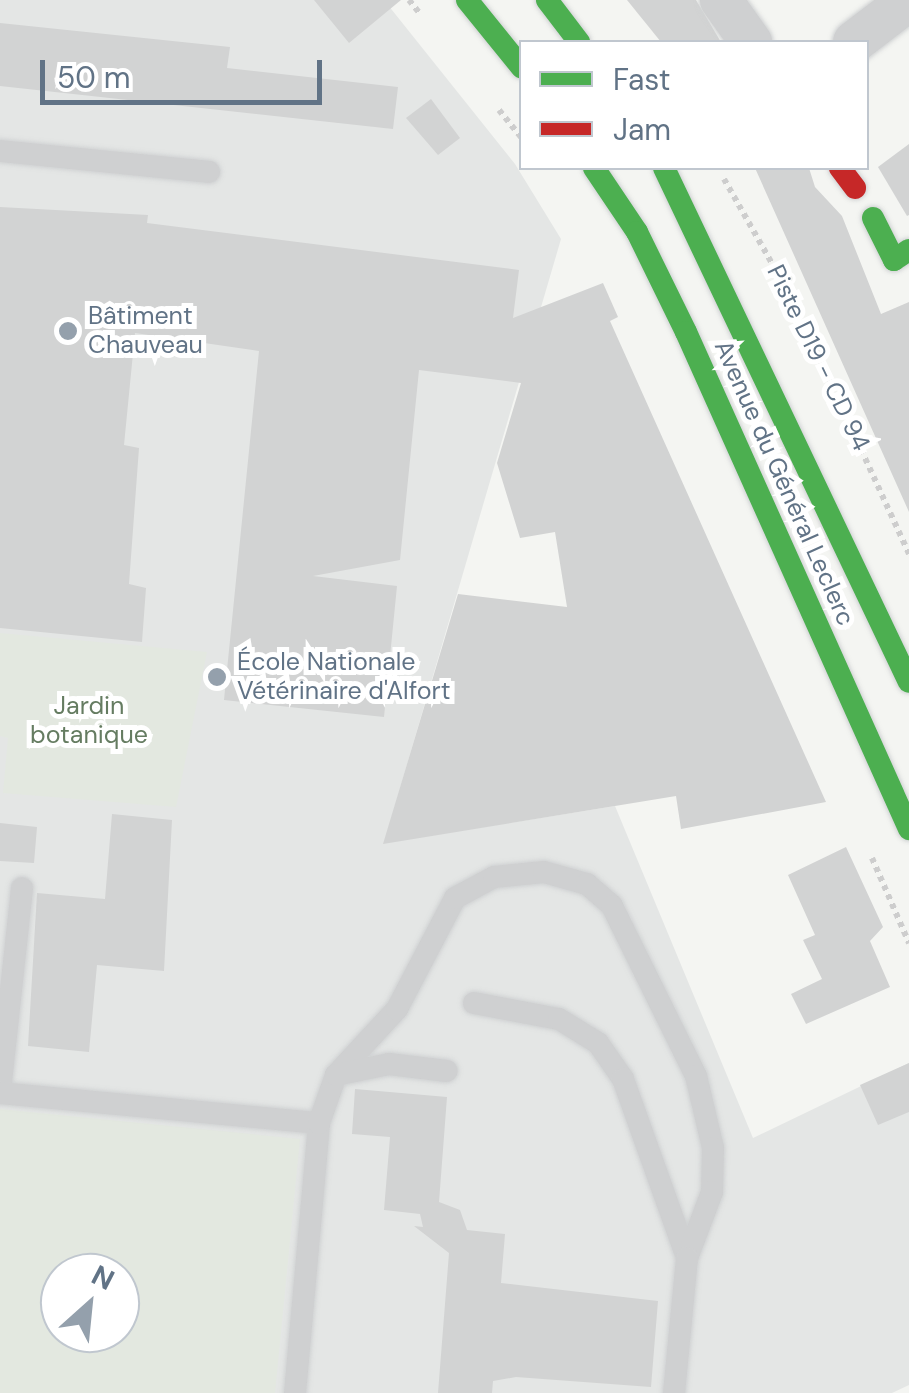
<!DOCTYPE html>
<meta charset="utf-8">
<style>
body{margin:0}
#map{position:relative;width:909px;height:1393px;overflow:hidden;background:#f4f5f2;font-family:"DM Sans",sans-serif}
div>[style]{position:absolute}
[style*='--x']{left:calc(var(--x)*1px);top:calc(var(--y)*1px);width:calc(var(--w)*1px);rotate:calc(var(--a)*1deg)}
.built>*{inset:0;background:#e4e6e5}
.green>*{inset:0;background:#e3e8e0}
.building>*{inset:0;background:#d2d3d3}
.path>*{height:6px;margin-top:-3px;transform-origin:0;background:repeating-linear-gradient(90deg,#cdcdcd 0 5px,transparent 0 10px)}
.roads{filter:drop-shadow(0 0 2px #d0d2d3) drop-shadow(0 0 2px #d0d2d3)}
.lane>*{height:22px;margin:-11px;padding:0 11px;transform-origin:11px;border-radius:11px;background:#cfd0d1}
.street>*{height:42px;margin:-21px;padding:0 21px;transform-origin:21px;border-radius:21px;background:#cfd0d1}
.fast>*{height:22px;margin:-11px;padding:0 11px;transform-origin:11px;border-radius:11px;background:#4caf50}
.jam>*{height:22px;margin:-11px;padding:0 11px;transform-origin:11px;border-radius:11px;background:#c62828}
.dots>*{width:28px;height:28px;translate:-50% -50%;box-sizing:border-box;border:5px solid #fff;border-radius:50%}
span{translate:-50% -50%;white-space:nowrap;text-align:center;line-height:1.15;-webkit-text-stroke:10px #fff;paint-order:stroke}
.poi-label{font-size:25px;color:#617386}
.left{translate:0 -50%;text-align:left}
.street-label{font-size:25px;color:#617386}
.park-label{font-size:25px;color:#657c61}
.legend{position:absolute;left:519px;top:40px;width:350px;height:130px;box-sizing:border-box;background:#fff;border:2px solid #c0c7cf;margin:0;padding:12px 18px;list-style:none;font-size:30px;color:#617386}
.legend li{display:flex;align-items:center;gap:20px;height:50px}
.legend b{width:50px;border:2px solid #c0c7cf}
.north{position:absolute;left:40px;top:1253px;width:100px;height:100px;box-sizing:border-box;background:#fff;border:2px solid #c0c7cf;border-radius:50%;rotate:27deg;font-size:28px;font-weight:700;line-height:40px;text-align:center;color:#617386}
.north::after{content:'';display:block;margin:auto;width:35px;height:45px;background:#94a0ac;clip-path:polygon(50% 0,100% 100%,50% 72%,0 100%)}
.scale{position:absolute;left:40px;top:60px;width:282px;height:45px;box-sizing:border-box;border:5px solid #617386;border-top:0;padding-left:12px;font-size:30px;line-height:35px;white-space:nowrap;color:#617386;-webkit-text-stroke:8px #fff;paint-order:stroke}
</style>
<div id="map">
<div class="built">
<div style="clip-path:polygon(evenodd,0 0,384px 0,515px 164px,561px 239px,384px 843px,615px 806px,753px 1138px,909px 1063px,909px 1385px,892px 1393px,0 1393px,0 0,60px 1273px,120px 1273px,120px 1333px,60px 1333px,60px 1273px)"></div>
</div>
<div class="green">
<div style="clip-path:polygon(0 633px,207px 652px,176px 807px,3px 793px,8px 738px,0 736px)"></div>
<div style="clip-path:polygon(evenodd,0 1109px,300px 1139px,275px 1393px,0 1393px,0 1109px,60px 1273px,120px 1273px,120px 1333px,60px 1333px,60px 1273px)"></div>
</div>
<div class="building">
<div style="clip-path:polygon(314px 0,401px 0,349px 43px)"></div>
<div style="clip-path:polygon(627px 0,696px 0,721px 42px,661px 42px)"></div>
<div style="clip-path:polygon(0 23px,230px 47px,227px 68px,398px 87px,393px 129px,0 86px)"></div>
<div style="clip-path:polygon(431px 99px,460px 138px,438px 155px,406px 118px)"></div>
<div style="clip-path:polygon(909px 144px,909px 215px,907px 216px,878px 167px)"></div>
<div style="clip-path:polygon(755px 168px,809px 168px,815px 187px,842px 216px,881px 314px,909px 302px,909px 512px)"></div>
<div style="clip-path:polygon(0 207px,148px 215px,147px 223px,519px 270px,513px 318px,603px 283px,618px 317px,610px 321px,826px 802px,681px 829px,676px 796px,383px 844px,458px 594px,567px 607px,555px 532px,520px 538px,497px 463px,521px 383px,419px 370px,400px 560px,313px 576px,397px 586px,384px 717px,224px 700px,259px 351px,135px 333px,124px 445px,139px 448px,129px 584px,146px 588px,142px 642px,0 628px)"></div>
<div style="clip-path:polygon(112px 814px,172px 820px,164px 971px,97px 965px,89px 1052px,28px 1046px,37px 893px,105px 899px)"></div>
<div style="clip-path:polygon(0 823px,37px 827px,34px 863px,0 861px)"></div>
<div style="clip-path:polygon(846px 847px,883px 927px,870px 941px,890px 987px,806px 1024px,791px 994px,822px 979px,803px 940px,815px 935px,788px 875px)"></div>
<div style="clip-path:polygon(909px 1063px,909px 1112px,878px 1125px,860px 1085px)"></div>
<div style="clip-path:polygon(355px 1089px,447px 1097px,439px 1202px,460px 1210px,467px 1230px,505px 1234px,501px 1283px,658px 1301px,651px 1387px,516px 1377px,493px 1381px,492px 1393px,438px 1393px,449px 1253px,414px 1226px,423px 1227px,420px 1214px,384px 1210px,390px 1137px,352px 1134px)"></div>
</div>
<div class="path">
<div style="--x:409;--y:0;--w:19;--a:51"></div>
<div style="--x:499;--y:110;--w:36;--a:51"></div>
<div style="--x:724;--y:179;--w:133;--a:60.4"></div>
<div style="--x:790;--y:295;--w:285;--a:65.3"></div>
<div style="--x:872;--y:858;--w:93;--a:66.5"></div>
</div>
<div class="roads">
<div class="lane">
<div style="--x:0;--y:151;--w:210;--a:5.7"></div>
<div style="--x:474;--y:1003;--w:86;--a:10.7"></div>
<div style="--x:559;--y:1019;--w:46;--a:31.6"></div>
<div style="--x:598;--y:1043;--w:44;--a:55.2"></div>
<div style="--x:623;--y:1079;--w:190;--a:70.3"></div>
<div style="--x:336;--y:1075;--w:90;--a:-47.3"></div>
<div style="--x:397;--y:1009;--w:125;--a:-62.4"></div>
<div style="--x:455;--y:898;--w:44;--a:-28.3"></div>
<div style="--x:494;--y:877;--w:50;--a:-5.7"></div>
<div style="--x:544;--y:872;--w:45;--a:15.6"></div>
<div style="--x:587;--y:884;--w:33;--a:41"></div>
<div style="--x:612;--y:906;--w:190;--a:63.7"></div>
<div style="--x:696;--y:1076;--w:74;--a:76.7"></div>
<div style="--x:713;--y:1148;--w:44;--a:91.3"></div>
<div style="--x:712;--y:1192;--w:71;--a:110.7"></div>
<div style="--x:687;--y:1258;--w:136;--a:95.5"></div>
<div style="--x:0;--y:1091;--w:204;--a:-83.8"></div>
<div style="--x:0;--y:1093;--w:320;--a:5.4"></div>
<div style="--x:295;--y:1393;--w:271;--a:-84.9"></div>
<div style="--x:319;--y:1123;--w:51;--a:-70.5"></div>
<div style="--x:336;--y:1075;--w:54;--a:-11.7"></div>
<div style="--x:389;--y:1064;--w:58;--a:6.9"></div>
</div>
<div class="street">
<div style="--x:721;--y:0;--w:52;--a:54.5"></div>
<div style="--x:854;--y:42;--w:69;--a:-37.4"></div>
</div>
<div class="fast">
<div style="--x:467;--y:0;--w:87;--a:51"></div>
<div style="--x:547;--y:0;--w:53;--a:52.7"></div>
<div style="--x:594;--y:168;--w:77;--a:56.1"></div>
<div style="--x:637;--y:232;--w:111;--a:63.9"></div>
<div style="--x:686;--y:332;--w:545;--a:65.83"></div>
<div style="--x:664;--y:168;--w:569;--a:64.52"></div>
<div style="--x:873;--y:218;--w:47;--a:63.4"></div>
<div style="--x:894;--y:260;--w:18;--a:-34"></div>
</div>
<div class="jam">
<div style="--x:840;--y:168;--w:25;--a:53"></div>
</div>
</div>
<div class="dots">
<div style="left:68px;top:331px;background:#94a0ac"></div>
<div style="left:217px;top:677px;background:#94a0ac"></div>
</div>
<div class="poi-label">
<span class="left" style="left:88px;top:331px">Bâtiment<br>Chauveau</span>
<span class="left" style="left:237px;top:677px">École Nationale<br>Vétérinaire d'Alfort</span>
</div>
<div class="street-label">
<span style="left:818px;top:358px;rotate:64deg">Piste D19 - CD 94</span>
<span style="left:784px;top:483px;rotate:66deg">Avenue du Général Leclerc</span>
</div>
<div class="park-label">
<span style="left:89px;top:721px">Jardin<br>botanique</span>
</div>
<ul class="legend">
<li><b style="height:12px;background:#4caf50"></b>Fast</li>
<li><b style="height:12px;background:#c62828"></b>Jam</li>
</ul>
<div class="north">N</div>
<div class="scale">50 m</div>
</div>
